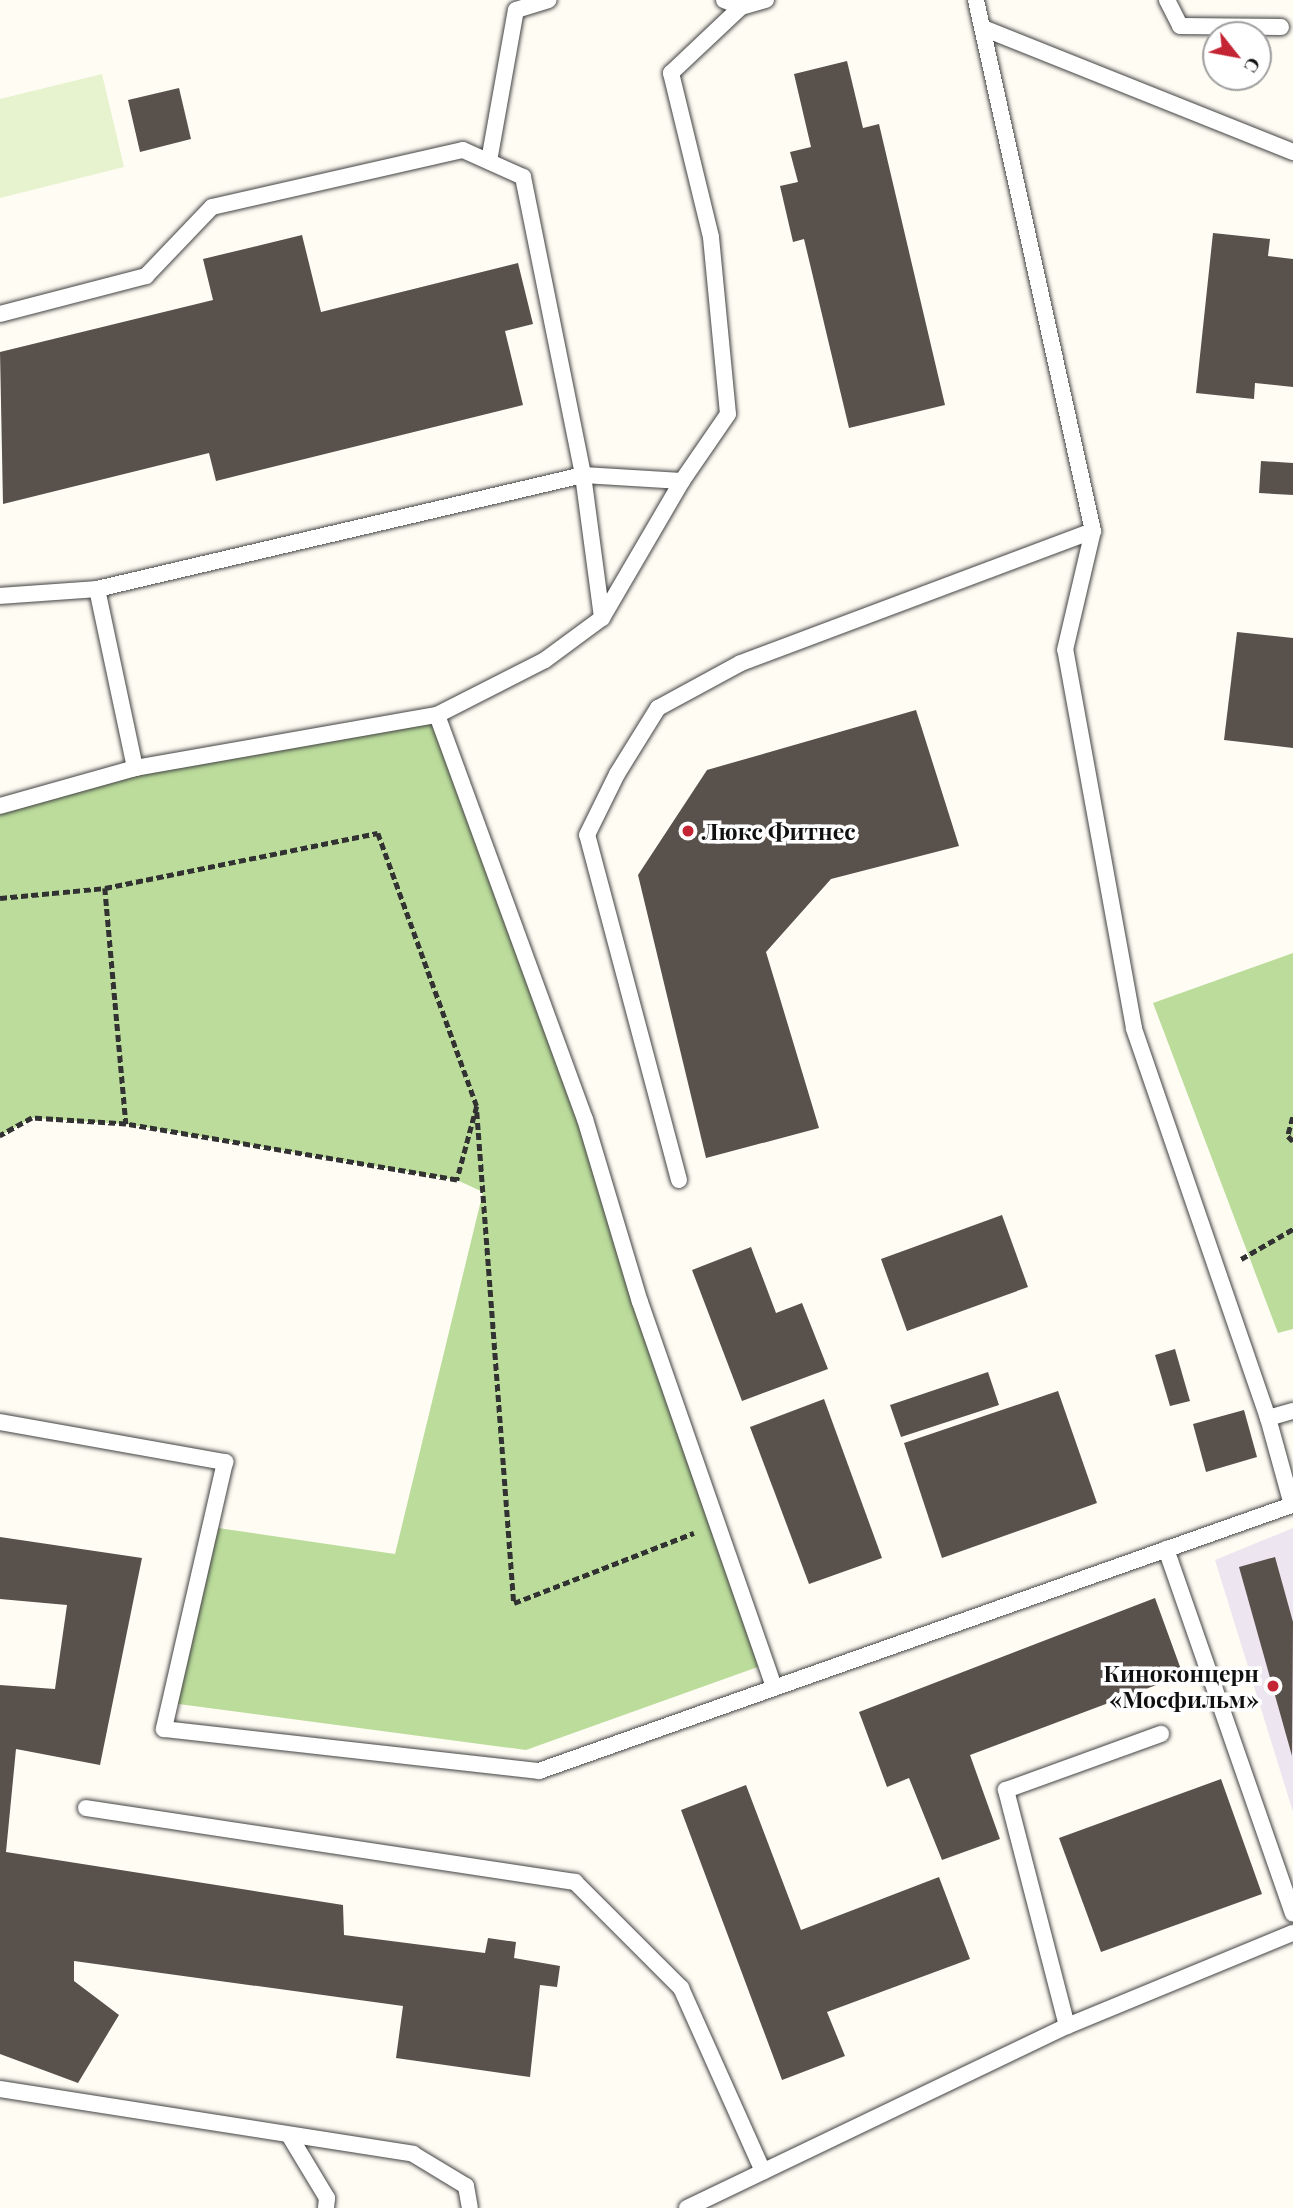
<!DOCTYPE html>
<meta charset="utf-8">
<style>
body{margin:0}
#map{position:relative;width:1293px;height:2208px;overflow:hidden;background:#fffcf4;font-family:"Playfair Display",serif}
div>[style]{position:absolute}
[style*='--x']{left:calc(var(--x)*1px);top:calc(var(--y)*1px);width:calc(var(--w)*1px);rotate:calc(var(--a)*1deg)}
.industrial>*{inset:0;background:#ede5ef}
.forest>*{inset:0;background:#bbdc9b}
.pitch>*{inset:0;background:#e7f2ce}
.building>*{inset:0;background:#59514c}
.path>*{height:4.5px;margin-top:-2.25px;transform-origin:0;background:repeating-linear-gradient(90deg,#323232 0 7px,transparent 0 10.5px)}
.roads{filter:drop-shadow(0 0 2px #434343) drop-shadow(0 0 2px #434343)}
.service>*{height:16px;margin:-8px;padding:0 8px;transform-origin:8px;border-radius:8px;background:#fff}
.dots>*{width:19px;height:19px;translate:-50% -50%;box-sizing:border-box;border:4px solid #fff;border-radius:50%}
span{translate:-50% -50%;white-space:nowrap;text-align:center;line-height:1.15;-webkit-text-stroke:7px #fff;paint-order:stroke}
.poi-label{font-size:23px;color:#101010;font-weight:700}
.left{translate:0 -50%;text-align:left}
.right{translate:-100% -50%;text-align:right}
.north{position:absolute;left:1202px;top:21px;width:70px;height:70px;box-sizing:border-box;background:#fff;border:2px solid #9f9f9f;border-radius:50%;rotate:121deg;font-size:19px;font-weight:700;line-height:28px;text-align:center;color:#101010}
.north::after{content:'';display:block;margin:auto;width:24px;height:32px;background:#c42534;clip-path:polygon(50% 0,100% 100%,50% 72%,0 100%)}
</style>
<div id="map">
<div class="industrial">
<div style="clip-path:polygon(1293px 1528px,1293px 1812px,1215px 1560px)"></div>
</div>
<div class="forest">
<div style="clip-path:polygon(437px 715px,585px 1119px,766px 1664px,526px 1750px,171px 1703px,211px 1527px,395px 1554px,483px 1192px,457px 1180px,126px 1124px,32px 1118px,0 1136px,0 806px,135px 768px)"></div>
<div style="clip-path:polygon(1293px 953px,1293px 1329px,1278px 1333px,1153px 1003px)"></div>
</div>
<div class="pitch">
<div style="clip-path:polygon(102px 74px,124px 167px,0 198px,0 99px)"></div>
</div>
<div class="building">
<div style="clip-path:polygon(847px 61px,863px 128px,879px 124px,945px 405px,849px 428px,804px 239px,793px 242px,780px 186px,798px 182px,790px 152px,811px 147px,794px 74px)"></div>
<div style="clip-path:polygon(179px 88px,191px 139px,140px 152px,128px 100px)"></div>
<div style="clip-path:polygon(1213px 233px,1270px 239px,1268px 256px,1293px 259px,1293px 387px,1255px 383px,1254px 399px,1196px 393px)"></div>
<div style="clip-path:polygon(302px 235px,321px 312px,518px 263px,533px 324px,505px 331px,523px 405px,216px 481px,209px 453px,3px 504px,0 352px,213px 300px,203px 259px)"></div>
<div style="clip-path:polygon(1261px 461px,1293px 463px,1293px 495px,1259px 493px)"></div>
<div style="clip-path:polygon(1237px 632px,1293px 638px,1293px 748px,1224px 740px)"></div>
<div style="clip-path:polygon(916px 710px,959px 846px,831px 879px,766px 952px,819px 1128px,706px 1158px,638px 875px,707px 770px)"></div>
<div style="clip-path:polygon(1002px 1215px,1028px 1287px,907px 1331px,881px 1259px)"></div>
<div style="clip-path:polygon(751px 1247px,776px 1313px,802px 1303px,828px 1369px,742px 1401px,692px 1270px)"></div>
<div style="clip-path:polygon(1175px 1349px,1190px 1401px,1170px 1406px,1155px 1355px)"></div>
<div style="clip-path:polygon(988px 1372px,999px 1405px,901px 1437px,890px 1405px)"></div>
<div style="clip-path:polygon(1058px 1391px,1097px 1503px,942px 1558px,904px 1443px)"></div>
<div style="clip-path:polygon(824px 1399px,882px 1558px,809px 1584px,750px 1427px)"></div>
<div style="clip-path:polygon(1244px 1410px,1257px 1457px,1206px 1472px,1193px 1424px)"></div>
<div style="clip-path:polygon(0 1537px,142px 1558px,100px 1765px,16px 1749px,6px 1852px,343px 1905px,344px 1935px,485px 1953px,488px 1938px,516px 1942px,514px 1958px,560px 1966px,557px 1987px,540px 1985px,530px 2077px,396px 2058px,403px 2006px,74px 1961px,74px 1981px,119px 2015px,78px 2083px,0 2054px,0 1685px,55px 1689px,67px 1605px,0 1599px)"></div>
<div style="clip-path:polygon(1275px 1557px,1293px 1622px,1292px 1756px,1239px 1567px)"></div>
<div style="clip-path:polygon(1155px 1598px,1183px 1675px,970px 1755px,1000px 1839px,942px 1860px,909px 1778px,887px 1787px,859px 1712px)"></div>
<div style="clip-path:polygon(1221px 1779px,1262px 1894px,1101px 1952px,1059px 1838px)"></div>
<div style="clip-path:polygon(746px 1785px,801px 1930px,939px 1877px,970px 1959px,827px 2012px,845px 2056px,782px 2080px,681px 1810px)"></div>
</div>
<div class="path">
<div style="--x:105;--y:888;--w:278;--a:-11.4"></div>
<div style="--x:378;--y:833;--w:290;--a:70.1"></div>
<div style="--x:477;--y:1106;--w:77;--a:105.1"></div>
<div style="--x:457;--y:1180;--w:336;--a:-170.4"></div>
<div style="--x:0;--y:898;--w:105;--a:-5.4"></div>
<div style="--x:105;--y:888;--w:237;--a:84.9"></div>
<div style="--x:126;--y:1124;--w:94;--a:-176.3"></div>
<div style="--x:32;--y:1118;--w:37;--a:151"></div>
<div style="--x:477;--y:1112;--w:492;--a:85.7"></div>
<div style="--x:514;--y:1603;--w:193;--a:-21.3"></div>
<div style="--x:1293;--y:1117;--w:20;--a:105"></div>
<div style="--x:1288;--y:1136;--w:7;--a:45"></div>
<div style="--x:1241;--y:1259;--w:60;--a:-30"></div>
</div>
<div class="roads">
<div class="service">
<div style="--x:724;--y:0;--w:18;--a:22"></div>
<div style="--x:741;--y:7;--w:26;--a:-16"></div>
<div style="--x:1167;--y:0;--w:29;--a:63"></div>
<div style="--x:1180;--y:26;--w:101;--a:0.6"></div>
<div style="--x:983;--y:28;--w:334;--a:21.8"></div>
<div style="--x:489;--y:161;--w:153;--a:-79.9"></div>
<div style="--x:516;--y:10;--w:34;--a:-17"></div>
<div style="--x:0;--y:314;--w:151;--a:-14.6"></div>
<div style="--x:146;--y:276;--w:95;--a:-46.3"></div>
<div style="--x:212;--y:207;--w:257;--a:-12.8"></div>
<div style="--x:463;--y:150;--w:66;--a:24.2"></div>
<div style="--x:523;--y:177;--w:304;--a:78.6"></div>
<div style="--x:583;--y:475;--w:144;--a:82.4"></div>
<div style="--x:97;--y:589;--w:183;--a:78"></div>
<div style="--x:0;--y:596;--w:97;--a:-4.1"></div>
<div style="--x:97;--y:589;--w:499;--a:-13.2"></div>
<div style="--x:583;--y:475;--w:99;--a:3.5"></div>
<div style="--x:437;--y:715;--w:430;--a:69.9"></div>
<div style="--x:585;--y:1119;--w:191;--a:73.3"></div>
<div style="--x:640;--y:1302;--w:408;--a:70.8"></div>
<div style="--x:0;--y:806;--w:140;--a:-15.7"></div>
<div style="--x:135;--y:768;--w:307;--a:-10"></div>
<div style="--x:437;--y:715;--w:121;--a:-27"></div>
<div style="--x:545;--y:660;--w:71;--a:-36.4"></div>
<div style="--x:602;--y:618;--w:159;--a:-59.7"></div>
<div style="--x:682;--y:481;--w:81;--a:-55.5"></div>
<div style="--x:728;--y:414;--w:178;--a:-95.5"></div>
<div style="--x:711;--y:237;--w:169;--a:-103.7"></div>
<div style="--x:671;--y:73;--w:96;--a:-43.3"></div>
<div style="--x:679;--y:1180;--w:357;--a:-104.9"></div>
<div style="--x:587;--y:835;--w:68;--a:-63.8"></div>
<div style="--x:617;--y:774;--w:78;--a:-58.2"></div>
<div style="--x:658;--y:708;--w:94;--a:-28.5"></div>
<div style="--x:741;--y:663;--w:376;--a:-20.6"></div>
<div style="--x:1268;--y:1418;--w:26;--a:-16"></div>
<div style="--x:0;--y:1422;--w:229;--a:10.1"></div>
<div style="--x:225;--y:1462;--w:274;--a:102.9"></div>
<div style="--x:164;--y:1729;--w:377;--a:6.4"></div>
<div style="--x:539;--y:1771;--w:799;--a:-19.46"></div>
<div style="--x:1292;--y:1505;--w:90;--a:-105.4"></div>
<div style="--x:1268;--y:1418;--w:412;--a:-109"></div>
<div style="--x:1134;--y:1028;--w:384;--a:-100.3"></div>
<div style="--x:1065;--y:650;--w:122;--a:-76.8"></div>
<div style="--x:1093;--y:531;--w:544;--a:-102.43"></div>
<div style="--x:1166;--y:1549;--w:386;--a:70.8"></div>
<div style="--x:86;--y:1808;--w:495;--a:8.6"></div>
<div style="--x:575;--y:1882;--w:150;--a:45"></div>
<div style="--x:681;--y:1988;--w:201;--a:65.9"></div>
<div style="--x:1067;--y:2026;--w:244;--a:-104.5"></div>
<div style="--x:1006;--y:1790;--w:165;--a:-19.9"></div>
<div style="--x:0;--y:2089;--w:418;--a:8.9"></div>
<div style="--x:413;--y:2154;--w:62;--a:31.1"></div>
<div style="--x:466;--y:2186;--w:22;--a:80"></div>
<div style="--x:289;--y:2135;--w:74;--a:58.9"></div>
<div style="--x:327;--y:2198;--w:10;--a:96"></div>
<div style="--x:687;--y:2208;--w:421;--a:-25.6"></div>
<div style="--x:1067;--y:2026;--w:244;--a:-22.4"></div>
</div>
</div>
<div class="dots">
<div style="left:688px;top:831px;background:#c42534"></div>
<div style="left:1273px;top:1686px;background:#c42534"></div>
</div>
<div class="poi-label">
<span class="left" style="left:702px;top:831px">Люкс Фитнес</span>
<span class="right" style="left:1259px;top:1686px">Киноконцерн<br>«Мосфильм»</span>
</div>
<div class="north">С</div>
</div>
